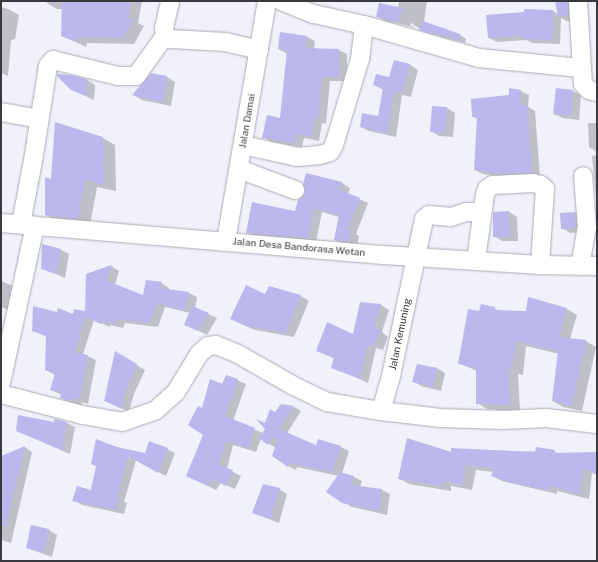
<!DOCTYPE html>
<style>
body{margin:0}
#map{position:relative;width:598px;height:562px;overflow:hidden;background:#f0f1fb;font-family:"Public Sans",sans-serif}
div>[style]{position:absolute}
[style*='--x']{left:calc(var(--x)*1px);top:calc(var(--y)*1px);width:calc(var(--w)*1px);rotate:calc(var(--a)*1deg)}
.shadow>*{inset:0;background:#0003}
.building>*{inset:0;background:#bcb8ed}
.roads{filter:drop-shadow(0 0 1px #aaacb4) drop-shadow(0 0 1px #aaacb4)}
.minor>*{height:18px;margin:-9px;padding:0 9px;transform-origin:9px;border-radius:9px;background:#fff}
span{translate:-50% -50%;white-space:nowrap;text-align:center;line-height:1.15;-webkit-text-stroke:3px #fff;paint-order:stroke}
.street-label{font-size:10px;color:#38393d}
.frame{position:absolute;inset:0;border:2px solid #38393d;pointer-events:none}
</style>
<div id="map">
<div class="shadow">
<div style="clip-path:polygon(47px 1px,142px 1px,138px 23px,144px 26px,134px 44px,87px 43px,86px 47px,62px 35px,63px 9px,57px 9px,47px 3px)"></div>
<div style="clip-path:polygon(399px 1px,427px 1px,424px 22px,460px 35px,466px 39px,465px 43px,427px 33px,411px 23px,410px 25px,417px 28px,385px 21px,377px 16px,398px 8px)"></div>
<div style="clip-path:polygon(556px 1px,578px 1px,576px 20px,567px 21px,561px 18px,560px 44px,532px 43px,527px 40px,497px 42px,489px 38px,553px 11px,559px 15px)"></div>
<div style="clip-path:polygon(1px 7px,8px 9px,19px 15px,15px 39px,11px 40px,8px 76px,1px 73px)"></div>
<div style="clip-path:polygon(597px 16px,597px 33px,596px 19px)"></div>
<div style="clip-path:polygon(307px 37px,315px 41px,314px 49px,339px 50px,347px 54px,347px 81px,330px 81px,326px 124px,322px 123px,319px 141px,304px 138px,302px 147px,272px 142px,263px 137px,281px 119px,287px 54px,279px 49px)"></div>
<div style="clip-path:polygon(395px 61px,410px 65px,418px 70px,411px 97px,402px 95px,396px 137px,369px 131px,361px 127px,379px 117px,383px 90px,374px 85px,390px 78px)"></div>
<div style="clip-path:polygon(152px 74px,167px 77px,175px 82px,171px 106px,142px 100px,134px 95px)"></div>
<div style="clip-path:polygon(87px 80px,95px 85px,94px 100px,71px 89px)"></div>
<div style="clip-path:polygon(510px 90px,521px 91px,529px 95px,528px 107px,535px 111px,540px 177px,510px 178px,483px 174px,475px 170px,478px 119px,473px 117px,510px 96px)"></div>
<div style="clip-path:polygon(573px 91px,581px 95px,579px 120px,563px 118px,554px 114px)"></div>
<div style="clip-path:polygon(433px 107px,447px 108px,455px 113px,453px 137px,439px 136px,431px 131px)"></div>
<div style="clip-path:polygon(588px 123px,597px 123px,597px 152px,589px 147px)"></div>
<div style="clip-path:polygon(103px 138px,115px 145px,116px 191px,97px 187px,90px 225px,58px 222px,46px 215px,52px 181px)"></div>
<div style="clip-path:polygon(597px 155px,597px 211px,592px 156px)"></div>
<div style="clip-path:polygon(342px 183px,350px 188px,348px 194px,368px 203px,356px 234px,359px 236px,357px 246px,343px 244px,335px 240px,339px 217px,322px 212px,316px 242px,255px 237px,247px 232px,296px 212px)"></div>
<div style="clip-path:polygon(509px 212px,517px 217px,518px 241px,502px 241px,494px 236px)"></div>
<div style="clip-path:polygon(575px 213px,583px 218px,584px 232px,570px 233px,562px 228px)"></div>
<div style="clip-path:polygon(61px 250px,69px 254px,65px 278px,42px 268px)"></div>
<div style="clip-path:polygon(111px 266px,119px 271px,115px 285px,143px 296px,161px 283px,169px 288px,169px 290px,189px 293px,197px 297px,195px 308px,217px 318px,207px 335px,185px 324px,190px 313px,165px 307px,158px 327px,125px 323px,123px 328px,110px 325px,110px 327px,94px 320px,83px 354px,96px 360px,88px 404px,82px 402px,81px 405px,69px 402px,61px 398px,62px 395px,51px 390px,55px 375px,46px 370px,47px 337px,33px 330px,86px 312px,87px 275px)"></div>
<div style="clip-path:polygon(1px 281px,15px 287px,11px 311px,1px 307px)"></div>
<div style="clip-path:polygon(269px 287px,301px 296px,309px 301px,294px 337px,255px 330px,239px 323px,266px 295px)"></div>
<div style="clip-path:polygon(381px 305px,389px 310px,382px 332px,388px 337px,383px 350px,376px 348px,368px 383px,333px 367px,335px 359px,317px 350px,354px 335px)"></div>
<div style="clip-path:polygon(494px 308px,501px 312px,527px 312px,567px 309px,577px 315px,570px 339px,586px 341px,596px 347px,582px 411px,563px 407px,553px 401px,559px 354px,526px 346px,523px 375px,518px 374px,520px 411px,487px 409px,477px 403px,477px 371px,459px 363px,479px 313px)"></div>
<div style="clip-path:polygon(116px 353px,145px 370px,134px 394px,129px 412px,105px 401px)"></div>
<div style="clip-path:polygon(417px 365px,437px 368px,445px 373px,441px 391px,421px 386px,413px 381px)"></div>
<div style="clip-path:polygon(237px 380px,246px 384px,233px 421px,263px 433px,266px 429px,265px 424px,276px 413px,294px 407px,301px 411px,287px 433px,317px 446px,341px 447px,349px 451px,342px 474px,354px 477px,362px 481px,360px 487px,382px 490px,390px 494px,387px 515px,352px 507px,343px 502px,339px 476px,297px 467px,296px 470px,288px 466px,276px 448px,261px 439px,256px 452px,233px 445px,227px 469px,241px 476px,235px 489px,221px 483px,216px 490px,187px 476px,204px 434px,203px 409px,222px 385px)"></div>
<div style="clip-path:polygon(54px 423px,67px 423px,75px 427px,70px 454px,17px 431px)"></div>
<div style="clip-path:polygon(25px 447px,32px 452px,11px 543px,1px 540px,1px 457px)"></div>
<div style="clip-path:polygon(117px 448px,146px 454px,167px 449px,175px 453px,166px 476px,136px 460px,124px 502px,127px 503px,124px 514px,82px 505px,74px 500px,92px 491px,97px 466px,92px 464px)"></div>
<div style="clip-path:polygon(554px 451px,559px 454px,597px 454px,597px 475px,592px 473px,589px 499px,557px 491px,557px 494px,502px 481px,492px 476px,494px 472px,476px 470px,472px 490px,451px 486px,451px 491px,409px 484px,400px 479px,452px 453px)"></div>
<div style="clip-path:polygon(279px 489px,287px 494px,279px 523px,254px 513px)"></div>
<div style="clip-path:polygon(32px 526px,49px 530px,57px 535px,52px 557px,27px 548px)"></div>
</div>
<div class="building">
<div style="clip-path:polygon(62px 1px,131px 1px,128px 19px,134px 20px,123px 38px,76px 38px,76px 42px,61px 36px)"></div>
<div style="clip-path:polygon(555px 1px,568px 1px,568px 16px,558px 17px)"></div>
<div style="clip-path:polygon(379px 3px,403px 8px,399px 22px,376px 17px)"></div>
<div style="clip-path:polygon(524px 9px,553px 10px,552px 40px,523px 39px,523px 36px,488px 38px,486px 15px,524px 12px)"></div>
<div style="clip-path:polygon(423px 21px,460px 34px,459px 40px,419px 30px)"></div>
<div style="clip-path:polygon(280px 32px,307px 36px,306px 48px,339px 49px,339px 77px,322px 77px,318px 120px,314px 119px,311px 137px,296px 134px,294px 143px,262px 138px,267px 115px,280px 118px,287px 50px,278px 49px)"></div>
<div style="clip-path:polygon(394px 60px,410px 64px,402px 93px,394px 91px,387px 133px,360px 127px,362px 113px,378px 116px,383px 88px,373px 85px,376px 74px,389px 77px)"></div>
<div style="clip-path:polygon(151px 73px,167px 76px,163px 102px,132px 95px)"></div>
<div style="clip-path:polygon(57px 74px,71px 75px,87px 79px,86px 96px,71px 90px,57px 76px)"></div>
<div style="clip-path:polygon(509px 88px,521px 90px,520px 105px,527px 105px,532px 173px,501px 174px,474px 170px,477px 117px,472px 117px,471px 99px,509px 95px)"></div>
<div style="clip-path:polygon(556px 88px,573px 90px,571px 116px,553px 114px)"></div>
<div style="clip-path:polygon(432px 106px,447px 107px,445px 133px,430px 132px)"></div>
<div style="clip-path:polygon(55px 122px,103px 137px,104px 185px,85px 180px,78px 219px,45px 215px,45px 177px,51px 179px)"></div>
<div style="clip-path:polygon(306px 173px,342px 182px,340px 190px,360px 198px,347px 230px,351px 230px,349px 242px,334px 240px,339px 215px,314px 208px,308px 238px,246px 233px,252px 202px,295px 211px,298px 200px,305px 193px,303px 184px)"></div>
<div style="clip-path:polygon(509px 211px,510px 237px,493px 237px,493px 212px)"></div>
<div style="clip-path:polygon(575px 212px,576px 228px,561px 229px,560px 213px)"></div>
<div style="clip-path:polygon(42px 244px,61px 249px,56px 274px,41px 269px)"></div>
<div style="clip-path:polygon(111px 265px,107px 281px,143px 295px,146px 280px,162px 282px,160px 288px,189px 292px,185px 310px,157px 303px,150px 323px,117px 319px,115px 324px,102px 321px,101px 324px,85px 317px,75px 352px,88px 355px,80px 400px,73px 398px,72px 401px,60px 398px,61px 393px,50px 390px,55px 374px,45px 370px,46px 336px,32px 331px,33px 306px,57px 312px,58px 308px,73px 314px,74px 309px,85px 311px,86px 274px)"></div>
<div style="clip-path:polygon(246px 285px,265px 294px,269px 286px,301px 295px,286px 333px,246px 326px,230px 319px)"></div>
<div style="clip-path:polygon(528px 297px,567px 308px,559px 337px,586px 340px,572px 406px,552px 401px,558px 351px,516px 341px,512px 369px,508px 368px,510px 405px,476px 404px,476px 368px,458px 364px,468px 309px,479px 311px,481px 304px,495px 307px,494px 310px,526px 311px)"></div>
<div style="clip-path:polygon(360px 302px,381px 304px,374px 326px,380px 331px,374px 346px,368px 344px,360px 379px,331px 368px,334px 358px,316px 351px,327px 322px,353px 334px)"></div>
<div style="clip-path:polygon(192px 306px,209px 313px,198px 331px,184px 325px)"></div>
<div style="clip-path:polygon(115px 351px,137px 364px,126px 389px,121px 408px,104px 401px)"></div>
<div style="clip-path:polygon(417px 364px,437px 368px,433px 387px,412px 382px)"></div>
<div style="clip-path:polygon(226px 375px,238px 379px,225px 416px,255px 428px,248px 448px,225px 441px,219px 466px,233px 470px,226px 486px,212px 479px,208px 486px,186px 476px,203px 435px,188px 425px,198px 406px,202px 408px,210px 379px,222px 384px)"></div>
<div style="clip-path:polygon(281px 404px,294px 406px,279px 429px,316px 445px,318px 439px,341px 446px,333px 472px,289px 463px,288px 467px,272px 456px,277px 441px,273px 437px,268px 445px,259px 438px,265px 429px,256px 419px,265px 423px,270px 409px,275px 412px)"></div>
<div style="clip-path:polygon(18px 415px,54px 422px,54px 419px,67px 422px,62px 450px,16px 431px)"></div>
<div style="clip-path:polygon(407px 438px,451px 452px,451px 448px,535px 452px,536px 447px,555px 450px,554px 453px,597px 452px,597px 475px,583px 468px,580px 494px,548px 486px,548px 490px,508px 482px,491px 476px,494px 468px,466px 465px,462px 485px,442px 481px,442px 486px,398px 479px)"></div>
<div style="clip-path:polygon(96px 439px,117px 447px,145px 453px,149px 441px,168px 448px,158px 473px,128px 456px,117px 497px,119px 497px,116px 510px,72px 501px,77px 486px,91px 490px,96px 466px,91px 464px)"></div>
<div style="clip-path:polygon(25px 446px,6px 526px,1px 525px,1px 456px)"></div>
<div style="clip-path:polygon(340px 472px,354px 476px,351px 485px,382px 489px,379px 511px,342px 503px,326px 492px)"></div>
<div style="clip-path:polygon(263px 484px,280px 488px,270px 519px,252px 513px)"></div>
<div style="clip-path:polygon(31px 525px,49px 529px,44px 553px,26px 548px)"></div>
</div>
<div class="roads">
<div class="minor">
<div style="--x:281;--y:1;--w:35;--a:22"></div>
<div style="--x:314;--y:14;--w:51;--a:12.4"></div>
<div style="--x:364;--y:25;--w:120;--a:16"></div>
<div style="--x:479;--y:58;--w:102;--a:5.6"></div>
<div style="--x:578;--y:1;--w:83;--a:86.6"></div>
<div style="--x:583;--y:84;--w:8;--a:45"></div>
<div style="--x:589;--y:90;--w:8;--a:14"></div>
<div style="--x:165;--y:36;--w:7;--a:27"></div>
<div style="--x:171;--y:39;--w:54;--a:3.2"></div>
<div style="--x:225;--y:42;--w:35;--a:13"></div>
<div style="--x:1;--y:112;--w:39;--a:10"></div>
<div style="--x:243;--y:145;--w:55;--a:12.5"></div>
<div style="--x:297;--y:157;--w:23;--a:-5"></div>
<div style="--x:320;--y:155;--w:10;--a:-17"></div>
<div style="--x:330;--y:152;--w:8;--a:-60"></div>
<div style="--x:334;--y:145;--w:90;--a:-73.2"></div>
<div style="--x:360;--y:59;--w:34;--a:-83"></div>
<div style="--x:239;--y:169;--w:60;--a:20.6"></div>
<div style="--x:1;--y:223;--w:384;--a:4.8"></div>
<div style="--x:384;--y:255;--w:156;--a:3.7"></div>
<div style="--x:540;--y:265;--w:57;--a:1"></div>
<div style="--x:21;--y:224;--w:70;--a:-79.3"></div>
<div style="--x:34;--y:155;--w:90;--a:-81.1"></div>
<div style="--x:48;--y:66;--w:8;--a:-50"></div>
<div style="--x:53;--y:60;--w:67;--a:13.8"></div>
<div style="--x:118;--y:76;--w:18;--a:0"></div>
<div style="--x:136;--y:76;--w:49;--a:-54.1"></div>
<div style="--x:165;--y:36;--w:8;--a:-97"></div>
<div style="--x:164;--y:28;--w:28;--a:-77"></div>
<div style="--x:226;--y:241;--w:243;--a:-80.3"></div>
<div style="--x:476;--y:260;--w:67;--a:-82.2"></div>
<div style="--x:485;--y:194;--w:5;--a:-68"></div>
<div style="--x:487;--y:189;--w:7;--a:-34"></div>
<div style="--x:493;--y:185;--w:40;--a:-2.9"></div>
<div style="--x:533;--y:183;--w:8;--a:14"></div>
<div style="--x:541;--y:185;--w:6;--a:45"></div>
<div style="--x:545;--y:189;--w:76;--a:93.8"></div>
<div style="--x:580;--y:266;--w:39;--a:-80"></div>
<div style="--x:587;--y:228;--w:52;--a:-94.4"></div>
<div style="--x:1;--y:383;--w:161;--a:-77.8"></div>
<div style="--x:1;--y:394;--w:85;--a:14.4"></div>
<div style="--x:83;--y:415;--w:40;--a:10"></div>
<div style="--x:122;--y:422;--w:36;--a:-19"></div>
<div style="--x:156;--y:410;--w:27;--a:-42"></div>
<div style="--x:176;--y:392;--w:44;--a:-58.8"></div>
<div style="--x:199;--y:354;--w:12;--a:-42"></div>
<div style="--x:208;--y:346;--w:8;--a:-7"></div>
<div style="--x:216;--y:345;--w:24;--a:22"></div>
<div style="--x:238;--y:354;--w:62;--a:29.9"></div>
<div style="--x:292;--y:385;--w:39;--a:26"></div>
<div style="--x:327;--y:402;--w:55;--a:9.5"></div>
<div style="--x:381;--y:411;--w:60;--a:6.7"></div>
<div style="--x:441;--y:418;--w:62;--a:1.8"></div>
<div style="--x:503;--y:420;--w:43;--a:-2.7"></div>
<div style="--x:546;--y:418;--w:51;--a:6.7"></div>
<div style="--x:381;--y:411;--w:36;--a:-74"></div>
<div style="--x:391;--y:376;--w:160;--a:-78.1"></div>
<div style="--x:424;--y:219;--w:6;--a:-39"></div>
<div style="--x:429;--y:215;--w:22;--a:5"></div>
<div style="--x:451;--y:217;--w:16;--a:-18"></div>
<div style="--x:466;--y:212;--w:16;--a:0"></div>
</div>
</div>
<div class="street-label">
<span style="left:247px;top:121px;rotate:-80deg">Jalan Damai</span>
<span style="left:299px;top:247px;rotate:5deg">Jalan Desa Bandorasa Wetan</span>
<span style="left:400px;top:334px;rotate:-78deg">Jalan Kemuning</span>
</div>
<div class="frame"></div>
</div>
